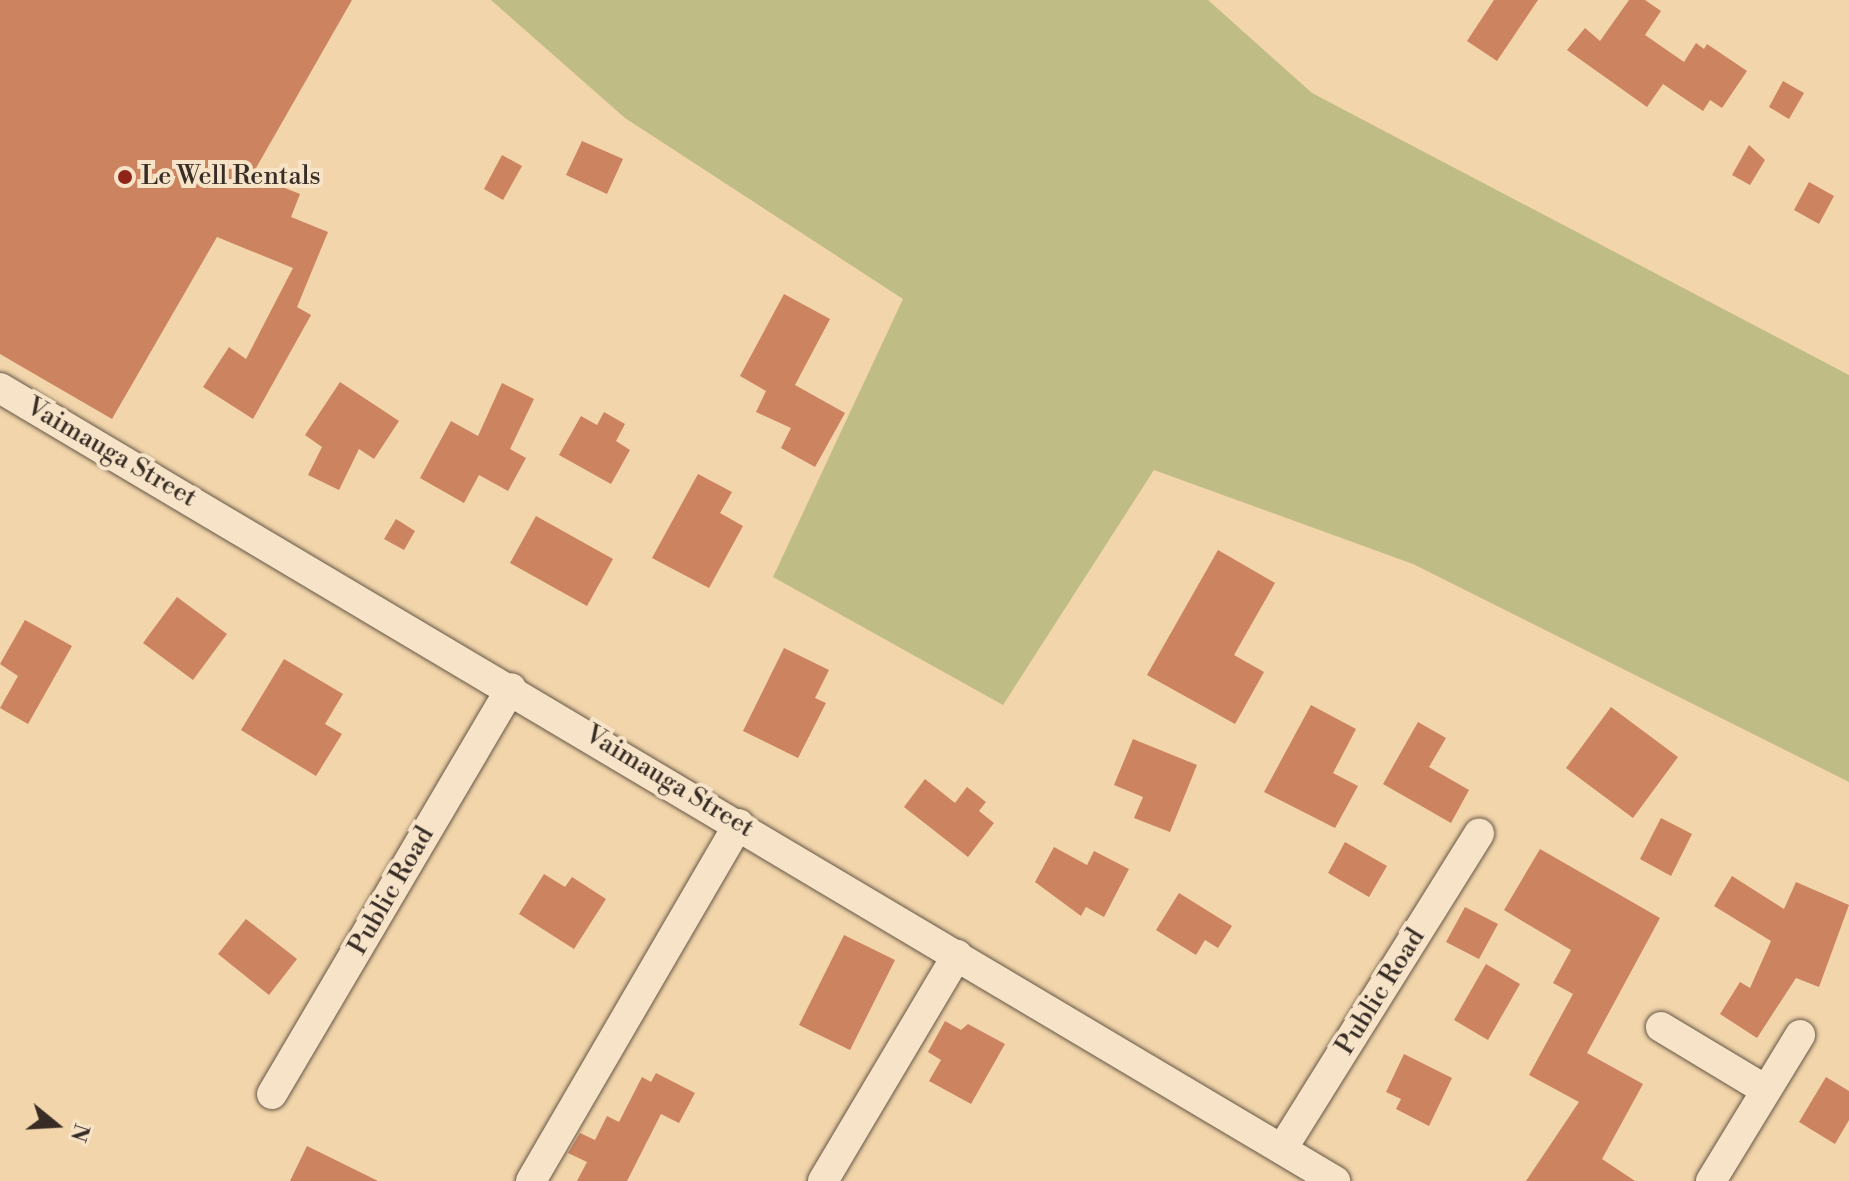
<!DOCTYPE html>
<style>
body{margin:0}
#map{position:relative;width:1849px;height:1181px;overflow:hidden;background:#f2d5aa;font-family:"Libre Bodoni",serif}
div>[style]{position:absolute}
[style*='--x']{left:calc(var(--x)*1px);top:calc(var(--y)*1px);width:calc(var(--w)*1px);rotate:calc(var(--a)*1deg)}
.green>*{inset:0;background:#c0bc85}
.building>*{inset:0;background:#cc8360}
.roads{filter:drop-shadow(0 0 2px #665747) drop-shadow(0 0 2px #665747)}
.minor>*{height:30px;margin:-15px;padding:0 15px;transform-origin:15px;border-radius:15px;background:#f7e4c8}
.dots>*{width:22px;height:22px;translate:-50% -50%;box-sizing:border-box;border:4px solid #f7e4c8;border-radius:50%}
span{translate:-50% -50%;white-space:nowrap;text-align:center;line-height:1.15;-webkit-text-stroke:8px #f7e4c8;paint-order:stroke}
.poi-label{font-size:26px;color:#382d26}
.left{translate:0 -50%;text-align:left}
.street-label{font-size:26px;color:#382d26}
.north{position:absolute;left:16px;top:1085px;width:80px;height:80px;-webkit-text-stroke:6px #f7e4c8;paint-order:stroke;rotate:108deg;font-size:22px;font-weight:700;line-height:32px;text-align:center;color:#382d26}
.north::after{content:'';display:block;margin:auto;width:28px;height:36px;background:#382d26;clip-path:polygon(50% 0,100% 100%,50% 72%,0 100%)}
</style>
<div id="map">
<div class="green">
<div style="clip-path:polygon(491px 0,1208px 0,1312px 93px,1849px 375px,1849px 782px,1413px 564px,1154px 470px,1003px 705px,773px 577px,903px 299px,625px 118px)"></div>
</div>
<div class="building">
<div style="clip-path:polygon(0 0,352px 0,252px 175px,300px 194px,291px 217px,328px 232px,297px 307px,311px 315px,253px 419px,203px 387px,229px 347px,246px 359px,293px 268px,217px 237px,112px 419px,0 354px)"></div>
<div style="clip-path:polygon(1494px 0,1538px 0,1497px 61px,1467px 41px)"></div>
<div style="clip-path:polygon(1629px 0,1645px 0,1661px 11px,1645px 35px,1684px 62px,1696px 43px,1704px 49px,1707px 44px,1747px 71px,1722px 108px,1710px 100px,1703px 111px,1663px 84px,1647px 107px,1567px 50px,1585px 28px,1600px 41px)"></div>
<div style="clip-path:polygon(1783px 81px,1804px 93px,1789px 119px,1769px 107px)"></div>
<div style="clip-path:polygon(582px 141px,623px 159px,607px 194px,566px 175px)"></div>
<div style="clip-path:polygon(1749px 145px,1765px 160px,1750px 185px,1732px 175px)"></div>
<div style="clip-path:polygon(502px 155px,522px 166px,503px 200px,484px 189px)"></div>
<div style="clip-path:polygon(1809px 182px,1834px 196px,1819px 224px,1794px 210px)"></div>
<div style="clip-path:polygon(784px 294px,830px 319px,795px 385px,845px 413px,815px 467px,781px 448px,791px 428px,756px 412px,766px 391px,740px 376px)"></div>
<div style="clip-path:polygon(340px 382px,399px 421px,374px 459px,359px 449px,339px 490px,308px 475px,322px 447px,305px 435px)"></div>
<div style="clip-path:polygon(502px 383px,534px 399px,510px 449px,526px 458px,508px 491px,479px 475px,464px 503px,420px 478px,451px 421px,478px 436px)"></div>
<div style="clip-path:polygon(604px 412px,625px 424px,616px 441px,630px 450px,611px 484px,559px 455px,581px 416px,597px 425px)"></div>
<div style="clip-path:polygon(698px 474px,732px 492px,720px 513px,743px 526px,709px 588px,652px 558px)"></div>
<div style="clip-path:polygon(536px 516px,613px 559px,587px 606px,510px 563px)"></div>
<div style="clip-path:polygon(396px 519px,415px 531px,404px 550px,384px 539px)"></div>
<div style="clip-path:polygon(1218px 550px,1275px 583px,1234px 655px,1264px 672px,1235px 724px,1147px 675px)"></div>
<div style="clip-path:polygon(177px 597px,227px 634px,193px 680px,143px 643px)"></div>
<div style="clip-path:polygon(25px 620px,72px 646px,28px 724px,0 708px,18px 676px,0 664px)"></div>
<div style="clip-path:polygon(784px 648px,829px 670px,815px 698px,826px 703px,798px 758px,743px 731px)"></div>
<div style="clip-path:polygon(284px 659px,343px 694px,325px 724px,342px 734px,316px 776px,241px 730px)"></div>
<div style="clip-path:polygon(1311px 705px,1356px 729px,1333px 773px,1358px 786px,1335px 828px,1264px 792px)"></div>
<div style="clip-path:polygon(1611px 707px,1678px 757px,1633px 818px,1566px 768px)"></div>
<div style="clip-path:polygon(1418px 722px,1446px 738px,1429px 767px,1469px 790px,1451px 823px,1383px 784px)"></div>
<div style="clip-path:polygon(1133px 739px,1197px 765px,1170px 832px,1134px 818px,1143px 797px,1114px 785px)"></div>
<div style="clip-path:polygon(925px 779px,955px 803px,967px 787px,986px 802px,979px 811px,994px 823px,968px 857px,904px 807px)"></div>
<div style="clip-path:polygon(1661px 818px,1692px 834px,1671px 876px,1640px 859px)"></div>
<div style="clip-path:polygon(1345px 842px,1387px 866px,1369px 897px,1328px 873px)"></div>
<div style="clip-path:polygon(1054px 847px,1087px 865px,1094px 851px,1129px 869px,1104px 917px,1086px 907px,1081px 916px,1035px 882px)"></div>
<div style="clip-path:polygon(1540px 849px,1660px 918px,1587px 1053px,1643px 1084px,1602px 1159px,1635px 1181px,1526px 1181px,1579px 1102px,1529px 1075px,1573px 994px,1553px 983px,1571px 950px,1504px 910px)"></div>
<div style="clip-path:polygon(544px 874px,565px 887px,572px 877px,606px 899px,574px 949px,519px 914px)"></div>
<div style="clip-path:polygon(1732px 876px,1784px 909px,1796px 882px,1849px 905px,1819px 987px,1796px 978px,1757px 1038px,1720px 1014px,1740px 982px,1750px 988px,1771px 941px,1714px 906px)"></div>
<div style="clip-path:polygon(1179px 893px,1232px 926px,1218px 948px,1205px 940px,1196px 955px,1156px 930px)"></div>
<div style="clip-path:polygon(1465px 907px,1498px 924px,1479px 959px,1446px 942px)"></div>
<div style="clip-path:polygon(246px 919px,297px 959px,269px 995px,218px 954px)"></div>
<div style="clip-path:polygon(844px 935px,895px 960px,850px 1050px,799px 1025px)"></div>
<div style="clip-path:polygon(1486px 964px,1520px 984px,1488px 1040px,1454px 1020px)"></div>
<div style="clip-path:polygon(945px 1021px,961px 1030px,968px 1024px,1005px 1044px,971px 1104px,929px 1081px,941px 1060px,928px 1052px)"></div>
<div style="clip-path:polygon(1404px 1054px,1452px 1078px,1429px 1126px,1396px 1109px,1401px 1099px,1386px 1092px)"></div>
<div style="clip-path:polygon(656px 1073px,695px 1093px,679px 1123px,661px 1114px,627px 1181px,577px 1181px,587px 1162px,568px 1153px,580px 1133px,595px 1140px,607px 1116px,619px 1122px,642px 1077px,651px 1082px)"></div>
<div style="clip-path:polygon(1826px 1077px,1849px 1091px,1849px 1120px,1835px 1144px,1799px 1122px)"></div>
<div style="clip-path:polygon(307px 1146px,378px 1181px,290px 1181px)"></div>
</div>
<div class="roads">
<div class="minor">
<div style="--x:0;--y:388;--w:1553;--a:30.71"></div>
<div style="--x:1661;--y:1027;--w:122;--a:31"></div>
<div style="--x:272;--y:1094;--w:471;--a:-59.5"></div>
<div style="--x:1282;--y:1149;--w:372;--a:-58"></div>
<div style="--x:531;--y:1181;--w:413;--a:-59.8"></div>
<div style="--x:823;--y:1181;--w:263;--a:-59.3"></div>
<div style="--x:1711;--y:1181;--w:171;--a:-58.6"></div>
</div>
</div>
<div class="dots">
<div style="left:125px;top:177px;background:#8f2418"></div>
</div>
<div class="poi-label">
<span class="left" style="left:141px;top:177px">Le Well Rentals</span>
</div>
<div class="street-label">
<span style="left:111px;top:453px;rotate:30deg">Vaimauga Street</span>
<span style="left:669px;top:782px;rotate:31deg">Vaimauga Street</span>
<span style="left:392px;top:891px;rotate:-60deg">Public Road</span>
<span style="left:1381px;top:992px;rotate:-58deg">Public Road</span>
</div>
<div class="north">N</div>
</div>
